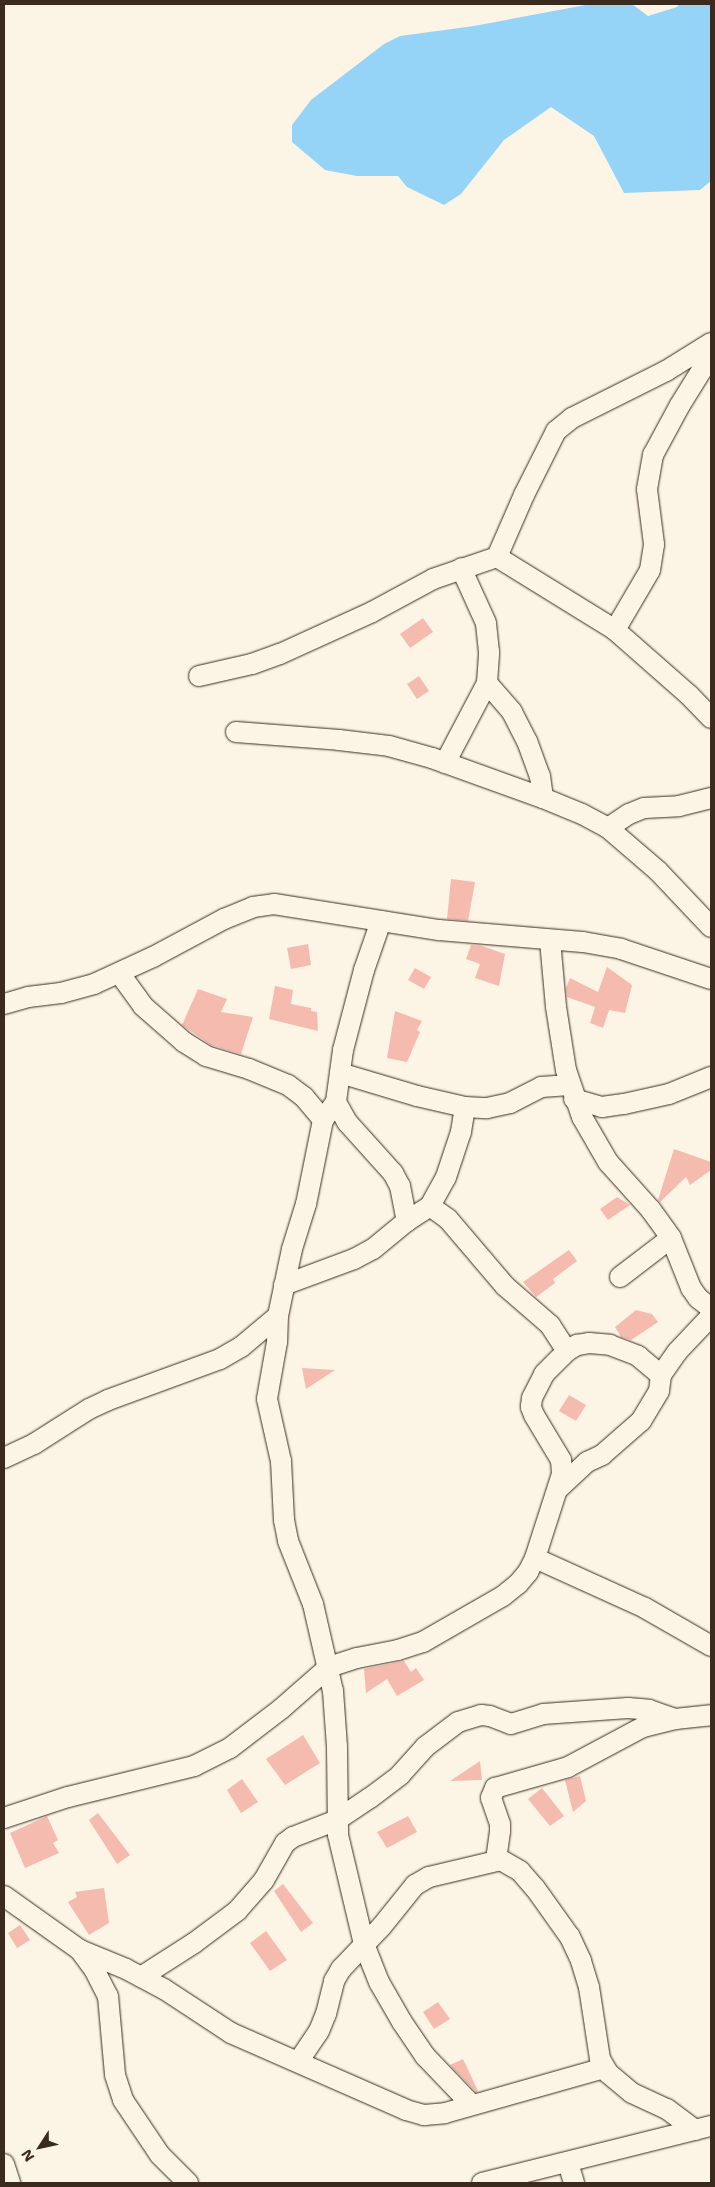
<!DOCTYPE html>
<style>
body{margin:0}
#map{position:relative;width:715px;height:2187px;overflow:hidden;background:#fcf5e5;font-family:"Shantell Sans",sans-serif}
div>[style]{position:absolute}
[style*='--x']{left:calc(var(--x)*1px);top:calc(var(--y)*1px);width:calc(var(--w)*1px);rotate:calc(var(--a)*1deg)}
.water>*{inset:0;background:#95d4f7}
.building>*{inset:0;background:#f5bbaf}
.roads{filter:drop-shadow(0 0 1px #3b2a1e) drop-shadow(0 0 1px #3b2a1e)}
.minor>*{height:20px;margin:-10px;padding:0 10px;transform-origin:10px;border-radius:10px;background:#fcf5e5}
span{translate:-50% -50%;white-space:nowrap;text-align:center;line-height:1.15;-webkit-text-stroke:4px #fcf5e5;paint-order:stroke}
.frame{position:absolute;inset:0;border:5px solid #3b2a1e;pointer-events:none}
.north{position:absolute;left:15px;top:2122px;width:50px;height:50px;-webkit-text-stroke:4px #fcf5e5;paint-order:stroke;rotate:235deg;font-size:14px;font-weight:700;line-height:20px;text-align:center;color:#3b2a1e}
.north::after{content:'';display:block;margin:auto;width:18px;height:22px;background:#3b2a1e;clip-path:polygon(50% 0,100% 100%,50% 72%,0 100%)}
</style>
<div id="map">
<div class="water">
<div style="clip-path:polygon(591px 4px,632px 4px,648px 16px,677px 7px,679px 4px,711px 4px,711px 181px,700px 190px,624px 193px,594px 136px,551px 107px,504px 140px,461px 194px,444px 205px,407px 187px,398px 176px,357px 176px,325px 170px,292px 142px,292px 125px,311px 100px,384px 44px,400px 36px,474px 26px)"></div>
</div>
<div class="building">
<div style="clip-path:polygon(423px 618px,433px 632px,410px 648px,400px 634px)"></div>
<div style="clip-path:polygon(419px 676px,429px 691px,417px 699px,407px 684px)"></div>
<div style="clip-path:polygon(451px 879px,475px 882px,468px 921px,447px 919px)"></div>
<div style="clip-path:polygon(308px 944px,311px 965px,291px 969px,287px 948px)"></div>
<div style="clip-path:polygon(471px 945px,482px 946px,505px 954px,499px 986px,475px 978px,480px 964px,466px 959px)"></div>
<div style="clip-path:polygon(607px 967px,632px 985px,625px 1013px,609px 1010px,603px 1028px,590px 1023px,595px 1007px,567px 997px,566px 988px,570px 978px,598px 992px)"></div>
<div style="clip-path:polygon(415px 968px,431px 977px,424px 989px,408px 980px)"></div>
<div style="clip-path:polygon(275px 986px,293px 990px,291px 1004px,311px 1008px,311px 1011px,317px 1012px,318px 1031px,269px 1019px)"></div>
<div style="clip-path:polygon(198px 989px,227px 999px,221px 1012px,253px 1017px,241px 1054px,211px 1045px,182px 1025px)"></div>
<div style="clip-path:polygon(395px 1011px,422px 1021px,417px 1030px,420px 1032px,407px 1062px,387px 1058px)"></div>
<div style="clip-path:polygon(674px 1149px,711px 1162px,711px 1170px,690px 1185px,686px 1177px,660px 1202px,658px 1200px)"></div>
<div style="clip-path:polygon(617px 1197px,630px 1205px,608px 1220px,600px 1209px)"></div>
<div style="clip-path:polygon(569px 1250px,577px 1261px,553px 1279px,555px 1283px,536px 1297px,523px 1282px)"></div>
<div style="clip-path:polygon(636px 1310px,652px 1314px,658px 1322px,631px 1340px,621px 1337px,615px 1327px)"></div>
<div style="clip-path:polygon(302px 1368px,335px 1370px,306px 1389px)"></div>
<div style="clip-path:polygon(569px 1395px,586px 1405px,576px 1421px,559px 1411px)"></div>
<div style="clip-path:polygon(404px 1661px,411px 1672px,416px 1668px,424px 1680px,397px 1696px,387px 1679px,366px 1693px,364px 1669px)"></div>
<div style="clip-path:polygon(303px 1735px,320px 1763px,285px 1785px,266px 1759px)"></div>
<div style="clip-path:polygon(480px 1761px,482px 1780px,450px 1781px)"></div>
<div style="clip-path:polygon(580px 1776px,586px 1801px,573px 1812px,565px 1780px)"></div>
<div style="clip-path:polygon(242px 1779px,258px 1802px,241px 1813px,227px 1790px)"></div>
<div style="clip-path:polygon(542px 1788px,564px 1816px,550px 1826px,528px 1799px)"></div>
<div style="clip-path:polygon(98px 1813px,130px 1855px,117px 1864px,89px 1820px)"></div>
<div style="clip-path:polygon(47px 1816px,58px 1840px,53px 1843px,59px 1853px,25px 1868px,10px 1833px)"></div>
<div style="clip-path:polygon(408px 1816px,417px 1832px,387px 1848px,377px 1832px)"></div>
<div style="clip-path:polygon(283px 1884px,313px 1923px,301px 1932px,274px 1891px)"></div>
<div style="clip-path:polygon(104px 1888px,109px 1923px,89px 1935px,68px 1902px,77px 1897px,75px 1892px)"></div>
<div style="clip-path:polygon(20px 1925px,30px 1940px,17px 1948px,8px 1933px)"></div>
<div style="clip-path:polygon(266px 1931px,287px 1960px,270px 1971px,250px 1943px)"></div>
<div style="clip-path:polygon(438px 2002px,450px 2019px,434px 2029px,423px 2012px)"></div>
<div style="clip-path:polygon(463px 2059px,478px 2091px,476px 2092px,450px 2065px)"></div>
</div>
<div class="roads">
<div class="minor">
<div style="--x:497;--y:557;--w:68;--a:-66.5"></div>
<div style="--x:524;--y:495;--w:72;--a:-63.4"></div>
<div style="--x:556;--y:431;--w:21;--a:-39"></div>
<div style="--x:572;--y:418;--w:105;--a:-26.6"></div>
<div style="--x:666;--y:371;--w:53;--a:-31.9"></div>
<div style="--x:615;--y:630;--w:69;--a:-59.7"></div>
<div style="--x:650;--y:570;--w:26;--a:-81"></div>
<div style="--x:654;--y:544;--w:55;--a:-97.3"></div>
<div style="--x:647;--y:489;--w:35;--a:-80"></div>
<div style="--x:653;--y:455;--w:57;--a:-61.6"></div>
<div style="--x:680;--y:405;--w:59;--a:-58.2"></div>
<div style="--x:199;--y:676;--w:54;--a:-12.8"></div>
<div style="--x:252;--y:664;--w:30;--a:-20"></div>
<div style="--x:280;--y:654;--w:101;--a:-24.5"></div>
<div style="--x:372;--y:612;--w:69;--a:-28.4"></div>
<div style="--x:433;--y:579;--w:68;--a:-19"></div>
<div style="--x:497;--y:557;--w:139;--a:31.7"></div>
<div style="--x:615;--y:630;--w:98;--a:41.3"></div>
<div style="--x:689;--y:695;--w:32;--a:46"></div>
<div style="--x:487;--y:683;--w:38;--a:49"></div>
<div style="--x:512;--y:712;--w:33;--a:63"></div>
<div style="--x:527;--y:741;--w:37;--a:70"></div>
<div style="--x:540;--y:776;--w:22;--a:82"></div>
<div style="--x:236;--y:732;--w:103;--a:4.4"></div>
<div style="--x:339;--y:740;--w:50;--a:6.8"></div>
<div style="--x:389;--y:746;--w:45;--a:15.6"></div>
<div style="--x:432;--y:758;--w:118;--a:19.8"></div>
<div style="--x:543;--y:798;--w:42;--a:22.3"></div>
<div style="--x:582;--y:814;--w:30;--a:28"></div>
<div style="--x:608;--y:828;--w:66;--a:40.7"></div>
<div style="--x:658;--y:871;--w:77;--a:46.6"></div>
<div style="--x:445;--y:763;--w:90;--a:-62.3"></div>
<div style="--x:487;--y:683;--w:31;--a:-86"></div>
<div style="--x:489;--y:652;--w:29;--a:-96"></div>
<div style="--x:486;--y:623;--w:60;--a:-114.4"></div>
<div style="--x:608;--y:828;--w:25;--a:-34"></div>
<div style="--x:629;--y:814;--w:16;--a:-22"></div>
<div style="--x:644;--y:808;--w:35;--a:-3"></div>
<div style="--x:679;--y:806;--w:33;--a:-14"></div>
<div style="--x:381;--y:921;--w:52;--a:109.1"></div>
<div style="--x:364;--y:970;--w:83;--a:104.7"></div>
<div style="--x:343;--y:1050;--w:52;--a:97.7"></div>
<div style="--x:336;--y:1102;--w:22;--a:126"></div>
<div style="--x:323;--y:1120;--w:86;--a:101.4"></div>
<div style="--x:306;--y:1204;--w:47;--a:107.3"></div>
<div style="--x:292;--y:1249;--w:68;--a:101.8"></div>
<div style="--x:278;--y:1316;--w:26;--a:92"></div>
<div style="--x:277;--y:1342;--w:58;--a:100"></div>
<div style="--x:267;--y:1399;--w:64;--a:77.3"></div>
<div style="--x:281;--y:1461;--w:59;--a:87.1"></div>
<div style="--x:284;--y:1520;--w:21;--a:79"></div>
<div style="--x:288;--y:1541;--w:68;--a:68.4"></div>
<div style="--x:313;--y:1604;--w:89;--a:77.1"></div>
<div style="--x:333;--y:1691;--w:56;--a:85.9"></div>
<div style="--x:337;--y:1747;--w:88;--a:89.3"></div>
<div style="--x:338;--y:1835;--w:112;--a:76.6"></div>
<div style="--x:364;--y:1944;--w:41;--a:68.5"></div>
<div style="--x:379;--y:1982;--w:46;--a:60.1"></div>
<div style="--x:402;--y:2022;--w:41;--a:55.9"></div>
<div style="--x:425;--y:2056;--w:66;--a:46.2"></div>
<div style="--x:550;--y:940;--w:67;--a:84.9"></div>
<div style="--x:556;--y:1007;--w:64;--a:81"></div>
<div style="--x:566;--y:1070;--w:50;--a:71.2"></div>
<div style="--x:582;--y:1117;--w:52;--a:60"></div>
<div style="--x:608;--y:1162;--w:64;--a:48.1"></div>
<div style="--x:651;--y:1210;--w:34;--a:54"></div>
<div style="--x:671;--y:1238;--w:54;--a:68.2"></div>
<div style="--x:691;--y:1288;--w:12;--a:55"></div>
<div style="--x:698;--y:1298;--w:16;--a:38"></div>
<div style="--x:120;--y:974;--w:39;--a:54"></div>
<div style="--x:143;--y:1006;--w:55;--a:41.3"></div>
<div style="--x:184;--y:1042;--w:26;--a:32"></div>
<div style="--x:206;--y:1056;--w:45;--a:16.8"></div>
<div style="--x:249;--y:1069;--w:42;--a:22.3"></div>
<div style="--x:288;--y:1085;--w:20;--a:37"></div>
<div style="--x:304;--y:1097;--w:30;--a:50"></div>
<div style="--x:4;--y:1004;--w:25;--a:-16"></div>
<div style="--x:28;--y:997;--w:33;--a:-7"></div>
<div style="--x:61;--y:993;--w:34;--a:-15"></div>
<div style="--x:94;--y:984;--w:65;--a:-24.6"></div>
<div style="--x:153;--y:957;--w:81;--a:-28.2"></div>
<div style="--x:224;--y:919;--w:31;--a:-22"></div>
<div style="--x:253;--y:907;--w:21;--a:-8"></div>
<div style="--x:274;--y:904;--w:167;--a:9"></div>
<div style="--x:439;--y:930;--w:144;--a:4.8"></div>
<div style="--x:583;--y:942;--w:39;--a:10"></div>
<div style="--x:621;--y:949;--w:95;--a:18.4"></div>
<div style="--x:340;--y:1073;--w:80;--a:16.6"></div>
<div style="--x:417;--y:1096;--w:49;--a:12.9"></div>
<div style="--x:465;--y:1107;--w:22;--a:3"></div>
<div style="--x:487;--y:1108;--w:24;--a:-12"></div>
<div style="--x:510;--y:1103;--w:35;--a:-27"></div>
<div style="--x:541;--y:1087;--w:29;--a:-4"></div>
<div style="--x:574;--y:1099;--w:29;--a:16"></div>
<div style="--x:602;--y:1107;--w:22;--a:-8"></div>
<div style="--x:624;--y:1104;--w:46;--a:-12.5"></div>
<div style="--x:669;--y:1094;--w:45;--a:-22"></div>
<div style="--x:336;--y:1102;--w:23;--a:61"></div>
<div style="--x:347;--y:1122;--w:69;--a:48"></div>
<div style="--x:393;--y:1173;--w:15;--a:62"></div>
<div style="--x:400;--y:1186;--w:36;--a:79"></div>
<div style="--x:430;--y:1206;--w:22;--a:36"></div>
<div style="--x:448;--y:1219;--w:88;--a:49.6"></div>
<div style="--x:505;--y:1286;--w:60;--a:40.9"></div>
<div style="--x:550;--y:1325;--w:31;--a:57"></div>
<div style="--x:567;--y:1351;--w:12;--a:-31"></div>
<div style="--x:577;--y:1345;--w:12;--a:-9"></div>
<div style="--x:589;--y:1343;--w:21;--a:5"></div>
<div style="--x:610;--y:1345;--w:30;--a:21"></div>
<div style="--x:638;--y:1356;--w:30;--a:40"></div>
<div style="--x:620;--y:1277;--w:64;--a:-37.4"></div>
<div style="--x:284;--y:1285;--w:75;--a:-20.4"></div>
<div style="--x:354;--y:1259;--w:21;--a:-28"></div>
<div style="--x:373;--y:1249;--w:44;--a:-39.5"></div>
<div style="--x:407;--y:1221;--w:27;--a:-33"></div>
<div style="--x:430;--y:1206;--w:33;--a:-61"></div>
<div style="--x:446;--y:1177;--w:47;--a:-71.6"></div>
<div style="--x:461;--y:1132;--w:25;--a:-81"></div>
<div style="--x:4;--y:1458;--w:33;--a:-25"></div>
<div style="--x:34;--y:1444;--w:65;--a:-32.5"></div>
<div style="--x:89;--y:1409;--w:21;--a:-25"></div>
<div style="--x:108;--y:1400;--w:119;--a:-20.1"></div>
<div style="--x:220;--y:1359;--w:24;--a:-30"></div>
<div style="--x:241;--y:1347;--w:48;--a:-40"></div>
<div style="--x:558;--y:1489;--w:40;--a:-43"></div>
<div style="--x:587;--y:1462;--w:17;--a:-25"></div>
<div style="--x:602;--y:1455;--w:52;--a:-41.1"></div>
<div style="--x:641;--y:1421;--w:35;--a:-59"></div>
<div style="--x:659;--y:1391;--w:16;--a:-83"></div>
<div style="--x:661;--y:1375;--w:28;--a:-55"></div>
<div style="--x:677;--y:1352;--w:50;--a:-46.6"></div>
<div style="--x:535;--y:1558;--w:121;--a:24.4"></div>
<div style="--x:645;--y:1608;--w:76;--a:29.9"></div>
<div style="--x:4;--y:1818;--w:67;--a:-18.2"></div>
<div style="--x:68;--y:1797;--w:130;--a:-13.8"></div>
<div style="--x:194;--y:1766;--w:40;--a:-26.6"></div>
<div style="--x:230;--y:1748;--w:64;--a:-37.4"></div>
<div style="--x:281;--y:1709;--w:64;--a:-41.2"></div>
<div style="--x:329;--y:1667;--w:29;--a:-18"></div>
<div style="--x:357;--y:1658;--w:42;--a:-11"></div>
<div style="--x:398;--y:1650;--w:26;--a:-18"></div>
<div style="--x:423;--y:1642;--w:92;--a:-29.9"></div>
<div style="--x:503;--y:1596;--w:19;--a:-39"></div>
<div style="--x:518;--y:1584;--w:16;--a:-50"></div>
<div style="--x:528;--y:1572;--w:16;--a:-63"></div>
<div style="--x:535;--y:1558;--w:88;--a:-72.2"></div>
<div style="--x:562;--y:1474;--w:14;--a:-94"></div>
<div style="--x:561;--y:1460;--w:52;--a:-121"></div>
<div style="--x:534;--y:1415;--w:9;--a:-111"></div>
<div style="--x:531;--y:1407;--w:9;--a:-84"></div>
<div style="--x:532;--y:1398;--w:27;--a:-63"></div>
<div style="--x:544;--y:1374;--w:33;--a:-45"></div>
<div style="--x:496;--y:1860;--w:29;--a:-82"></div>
<div style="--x:500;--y:1831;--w:7;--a:-90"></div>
<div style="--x:500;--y:1824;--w:28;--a:-109"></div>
<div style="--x:491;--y:1798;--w:11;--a:-68"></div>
<div style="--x:495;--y:1788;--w:76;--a:-16"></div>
<div style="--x:568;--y:1767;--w:85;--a:-28.1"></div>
<div style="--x:643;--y:1727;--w:33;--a:-14"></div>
<div style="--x:675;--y:1719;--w:36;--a:-6"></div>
<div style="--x:4;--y:1896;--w:93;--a:35.4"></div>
<div style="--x:80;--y:1950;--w:50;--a:22.4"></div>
<div style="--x:126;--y:1969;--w:43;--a:27.8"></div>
<div style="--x:164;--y:1989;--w:80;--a:33.3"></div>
<div style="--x:231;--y:2033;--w:191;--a:23.7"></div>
<div style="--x:406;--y:2110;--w:19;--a:16"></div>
<div style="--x:424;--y:2115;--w:21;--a:-5"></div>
<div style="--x:445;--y:2113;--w:165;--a:-15.8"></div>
<div style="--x:80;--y:1950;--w:24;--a:54"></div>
<div style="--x:94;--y:1969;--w:30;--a:63"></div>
<div style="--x:108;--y:1996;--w:79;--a:84.9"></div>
<div style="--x:115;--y:2075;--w:26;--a:72"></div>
<div style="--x:123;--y:2100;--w:66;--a:56.1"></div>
<div style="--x:160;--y:2155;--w:40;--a:45"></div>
<div style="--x:141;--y:1977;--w:63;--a:-32.7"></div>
<div style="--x:194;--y:1943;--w:54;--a:-36.7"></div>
<div style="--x:237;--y:1911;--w:41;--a:-48.9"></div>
<div style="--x:264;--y:1880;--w:43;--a:-60.4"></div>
<div style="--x:285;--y:1843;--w:10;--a:-37"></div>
<div style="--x:293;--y:1837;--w:47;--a:-21.1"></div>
<div style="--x:337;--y:1820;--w:40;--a:-34"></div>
<div style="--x:370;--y:1798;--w:38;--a:-37"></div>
<div style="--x:400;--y:1775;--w:38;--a:-48"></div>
<div style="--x:425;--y:1747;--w:41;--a:-37.1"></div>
<div style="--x:458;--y:1722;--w:24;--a:-17"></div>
<div style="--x:481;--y:1715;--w:9;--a:6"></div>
<div style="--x:490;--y:1716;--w:22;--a:21"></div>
<div style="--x:511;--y:1724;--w:34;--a:-17"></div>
<div style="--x:543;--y:1714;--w:85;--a:-4"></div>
<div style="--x:628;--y:1708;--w:21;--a:5"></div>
<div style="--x:649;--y:1710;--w:28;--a:19"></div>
<div style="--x:298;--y:2062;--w:37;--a:-56"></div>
<div style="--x:319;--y:2031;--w:18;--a:-68"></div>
<div style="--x:326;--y:2014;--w:34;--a:-76"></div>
<div style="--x:334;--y:1981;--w:14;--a:-60"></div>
<div style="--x:341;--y:1969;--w:59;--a:-46.4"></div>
<div style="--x:382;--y:1926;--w:53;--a:-51.2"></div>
<div style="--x:415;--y:1885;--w:16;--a:-30"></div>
<div style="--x:429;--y:1877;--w:74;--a:-13.3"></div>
<div style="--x:501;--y:1860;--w:22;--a:30"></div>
<div style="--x:520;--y:1871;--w:23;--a:49"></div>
<div style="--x:535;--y:1888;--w:60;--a:54.5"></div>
<div style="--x:570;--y:1937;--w:26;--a:65"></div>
<div style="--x:581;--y:1961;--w:27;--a:73"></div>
<div style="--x:589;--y:1987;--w:73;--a:81.3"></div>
<div style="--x:600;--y:2059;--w:16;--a:60"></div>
<div style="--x:608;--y:2073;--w:31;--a:40"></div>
<div style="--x:632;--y:2093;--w:38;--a:25"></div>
<div style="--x:667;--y:2109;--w:35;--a:37"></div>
<div style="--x:568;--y:2163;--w:21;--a:73"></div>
<div style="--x:4;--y:2164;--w:20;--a:72"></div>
<div style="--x:482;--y:2183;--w:236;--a:-14"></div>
</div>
</div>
<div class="frame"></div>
<div class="north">N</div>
</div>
